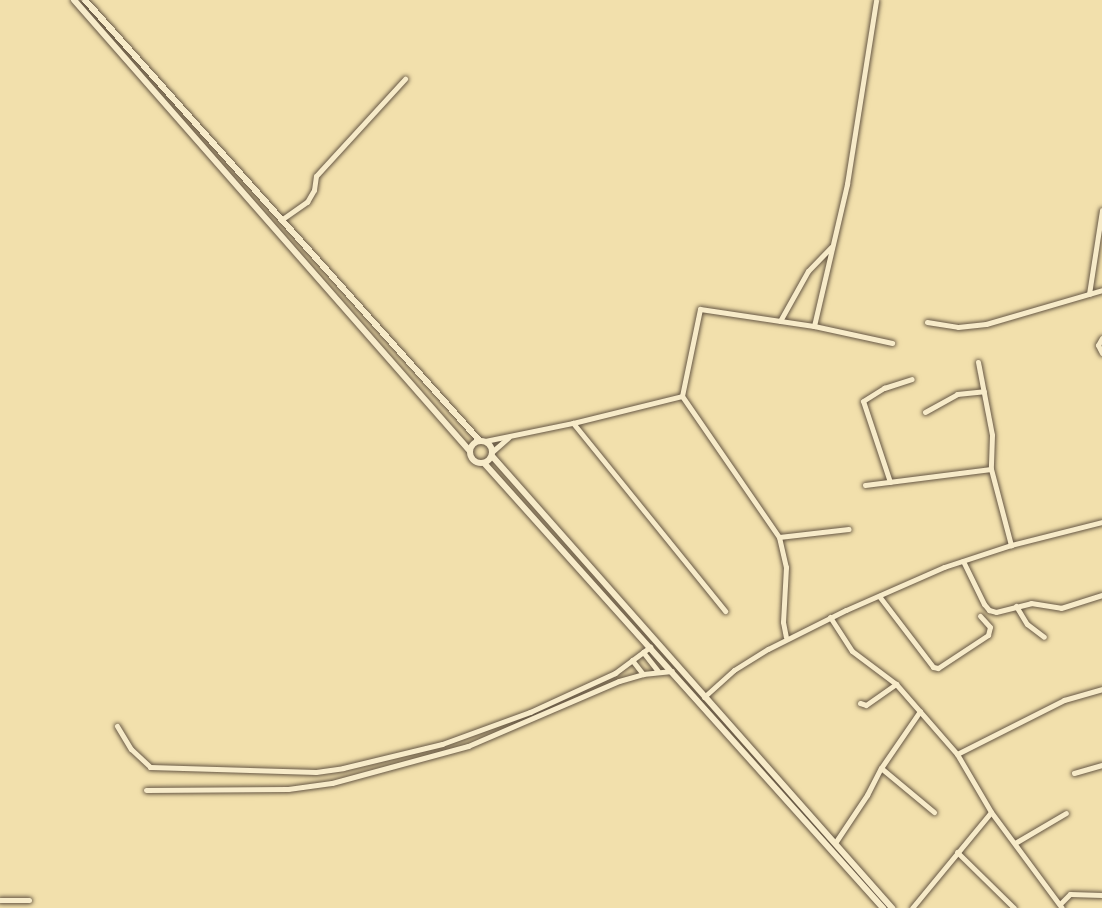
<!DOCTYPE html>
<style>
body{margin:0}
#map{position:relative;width:1102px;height:908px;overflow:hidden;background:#f2e0ac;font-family:"IM FELL English",serif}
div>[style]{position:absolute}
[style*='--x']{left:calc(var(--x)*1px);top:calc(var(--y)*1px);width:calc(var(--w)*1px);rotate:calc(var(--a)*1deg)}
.roads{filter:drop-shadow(0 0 2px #665744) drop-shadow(0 0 2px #665744)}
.minor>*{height:5px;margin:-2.5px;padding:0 2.5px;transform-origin:2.5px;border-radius:2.5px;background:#f7ebc9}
.tertiary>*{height:6px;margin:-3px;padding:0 3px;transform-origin:3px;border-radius:3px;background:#f7ebc9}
.tertiary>.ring{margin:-3px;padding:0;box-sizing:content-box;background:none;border:6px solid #f7ebc9;border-radius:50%}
span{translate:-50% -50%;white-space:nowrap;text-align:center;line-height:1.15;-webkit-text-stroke:4.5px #f7ebc9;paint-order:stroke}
</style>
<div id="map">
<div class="roads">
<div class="minor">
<div style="--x:281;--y:220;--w:32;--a:-35"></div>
<div style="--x:307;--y:202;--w:14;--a:-60"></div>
<div style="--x:314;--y:190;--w:14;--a:-82"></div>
<div style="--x:316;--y:176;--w:132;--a:-47.5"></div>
<div style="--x:1089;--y:294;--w:85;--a:-81.2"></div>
<div style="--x:780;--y:321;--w:57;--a:-60.8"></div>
<div style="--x:808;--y:271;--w:33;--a:-46"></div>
<div style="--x:927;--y:322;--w:31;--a:9"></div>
<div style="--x:958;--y:327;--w:28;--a:-6"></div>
<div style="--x:986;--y:324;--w:121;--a:-16.3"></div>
<div style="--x:814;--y:326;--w:80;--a:12.3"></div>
<div style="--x:1102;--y:338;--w:8;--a:120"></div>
<div style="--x:1098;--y:345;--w:9;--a:63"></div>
<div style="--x:978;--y:362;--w:74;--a:79.1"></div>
<div style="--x:992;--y:435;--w:34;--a:92"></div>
<div style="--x:991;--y:469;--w:79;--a:75.3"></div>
<div style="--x:682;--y:396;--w:171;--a:55.5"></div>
<div style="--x:779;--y:537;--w:31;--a:77"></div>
<div style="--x:786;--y:567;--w:55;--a:93.1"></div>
<div style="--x:783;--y:622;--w:15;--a:79"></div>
<div style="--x:925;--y:412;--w:37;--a:-29"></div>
<div style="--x:957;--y:394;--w:27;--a:-6"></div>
<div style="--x:573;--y:423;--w:242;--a:51"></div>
<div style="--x:485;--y:441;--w:90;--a:-11.6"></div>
<div style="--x:573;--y:423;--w:112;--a:-13.9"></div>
<div style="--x:682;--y:396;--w:89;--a:-78.3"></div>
<div style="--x:700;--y:309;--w:115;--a:8.5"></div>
<div style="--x:814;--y:326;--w:146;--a:-76.9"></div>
<div style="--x:847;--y:184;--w:186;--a:-81"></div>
<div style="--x:493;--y:451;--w:21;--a:-41"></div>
<div style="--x:890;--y:482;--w:85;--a:-108.4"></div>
<div style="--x:863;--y:401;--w:25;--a:-32"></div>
<div style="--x:884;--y:388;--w:29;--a:-18"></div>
<div style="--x:865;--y:485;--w:127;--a:-7.2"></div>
<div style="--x:779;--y:537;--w:70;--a:-6.5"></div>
<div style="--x:963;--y:561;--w:48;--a:64"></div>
<div style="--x:984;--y:604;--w:8;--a:50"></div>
<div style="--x:989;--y:610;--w:7;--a:16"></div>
<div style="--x:996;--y:612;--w:36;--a:-14"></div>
<div style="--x:1031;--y:603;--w:30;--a:9"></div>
<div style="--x:1061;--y:608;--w:43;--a:-17.6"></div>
<div style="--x:879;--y:596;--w:89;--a:52.7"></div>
<div style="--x:933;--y:667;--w:5;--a:11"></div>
<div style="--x:938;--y:668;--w:60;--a:-33.4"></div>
<div style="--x:988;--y:635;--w:8;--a:-76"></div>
<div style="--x:990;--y:627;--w:15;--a:-132"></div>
<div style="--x:1016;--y:606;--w:21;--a:59"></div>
<div style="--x:1027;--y:624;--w:21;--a:37"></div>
<div style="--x:830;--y:617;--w:40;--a:57.1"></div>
<div style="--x:852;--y:651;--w:55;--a:36.9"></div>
<div style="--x:896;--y:684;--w:93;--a:48.9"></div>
<div style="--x:957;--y:754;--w:67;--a:59.6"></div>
<div style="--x:991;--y:812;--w:119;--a:53.5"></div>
<div style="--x:643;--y:652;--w:24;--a:52"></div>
<div style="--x:632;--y:660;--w:18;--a:52"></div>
<div style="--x:704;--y:697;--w:40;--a:-42"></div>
<div style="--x:734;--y:670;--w:40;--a:-32"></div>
<div style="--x:768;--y:649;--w:87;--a:-26.6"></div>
<div style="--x:846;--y:610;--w:107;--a:-23.7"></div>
<div style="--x:944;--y:567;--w:71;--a:-18.2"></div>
<div style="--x:1011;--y:545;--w:94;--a:-14.2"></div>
<div style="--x:860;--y:703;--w:6;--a:18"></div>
<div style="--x:866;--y:705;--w:37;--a:-35"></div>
<div style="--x:117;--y:726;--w:27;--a:59"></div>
<div style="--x:131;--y:749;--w:26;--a:43"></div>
<div style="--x:150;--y:767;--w:166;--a:1.7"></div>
<div style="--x:316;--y:772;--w:27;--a:-8"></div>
<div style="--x:343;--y:768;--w:102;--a:-13.6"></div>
<div style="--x:442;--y:744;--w:94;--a:-20"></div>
<div style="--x:530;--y:712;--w:94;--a:-24.6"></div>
<div style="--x:615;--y:673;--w:44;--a:-36.6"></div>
<div style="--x:957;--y:754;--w:120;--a:-26.8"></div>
<div style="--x:1064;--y:700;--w:40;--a:-16"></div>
<div style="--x:881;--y:768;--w:69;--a:39.7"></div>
<div style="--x:1074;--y:773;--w:29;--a:-16"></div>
<div style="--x:146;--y:790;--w:142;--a:-0.4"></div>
<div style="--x:288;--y:789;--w:44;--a:-7.8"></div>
<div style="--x:332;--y:783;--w:141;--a:-15.2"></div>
<div style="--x:468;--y:746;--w:164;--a:-23.3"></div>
<div style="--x:619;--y:681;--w:25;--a:-16"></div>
<div style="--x:643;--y:674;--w:29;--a:-6"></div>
<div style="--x:835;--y:843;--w:58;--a:-56.3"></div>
<div style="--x:867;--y:795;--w:30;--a:-63"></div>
<div style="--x:881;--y:768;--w:69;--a:-55.6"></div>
<div style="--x:1015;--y:843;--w:59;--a:-30.5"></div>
<div style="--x:957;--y:852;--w:80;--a:44.5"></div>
<div style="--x:0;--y:900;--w:29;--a:0"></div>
<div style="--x:1060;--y:904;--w:14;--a:-45"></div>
<div style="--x:1070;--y:894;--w:32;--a:2"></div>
<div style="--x:912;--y:908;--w:124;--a:-50.5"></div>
</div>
<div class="tertiary">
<div style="--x:74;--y:0;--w:600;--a:48.72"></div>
<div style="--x:85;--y:0;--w:591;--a:48.16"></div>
<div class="ring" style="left:470px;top:441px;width:16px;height:16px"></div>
<div style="--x:492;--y:456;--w:604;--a:48.49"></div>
<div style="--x:484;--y:463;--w:598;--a:48.12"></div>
</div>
</div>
</div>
